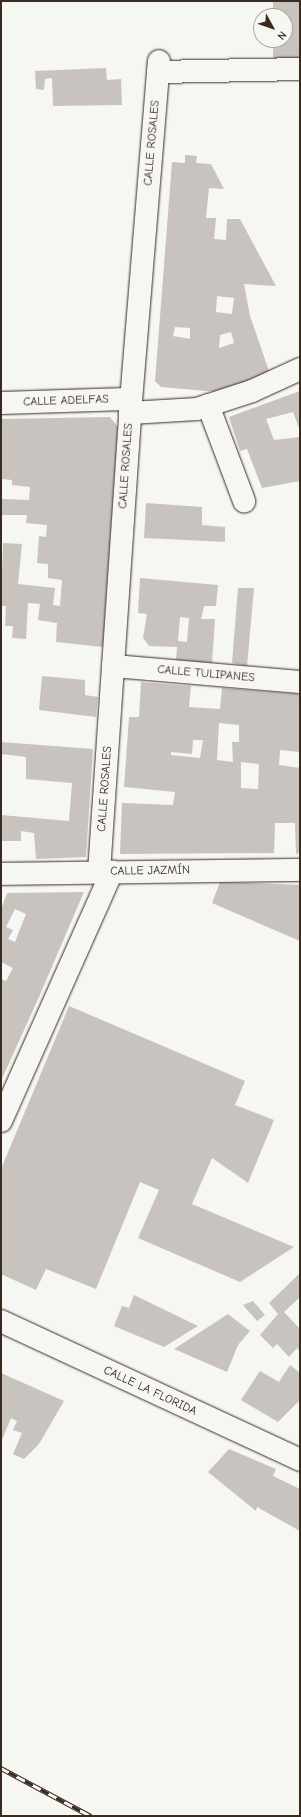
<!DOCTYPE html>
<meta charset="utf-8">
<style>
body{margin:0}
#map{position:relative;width:301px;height:1817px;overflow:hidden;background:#f6f6f2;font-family:"Comic Neue",sans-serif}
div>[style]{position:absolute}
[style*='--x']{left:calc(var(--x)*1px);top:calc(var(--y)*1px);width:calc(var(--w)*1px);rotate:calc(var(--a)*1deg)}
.building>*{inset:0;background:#c8c3be}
.roads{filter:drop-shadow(0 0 1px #3b2a1e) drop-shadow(0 0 1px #3b2a1e)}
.street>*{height:22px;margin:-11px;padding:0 11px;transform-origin:11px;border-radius:11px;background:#f6f6f2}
.primary>*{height:22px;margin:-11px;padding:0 11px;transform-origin:11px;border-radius:11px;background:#f6f6f2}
.rail>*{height:4.5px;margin-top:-2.25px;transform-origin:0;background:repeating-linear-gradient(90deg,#f6f6f2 0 9px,#3b2a1e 0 18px);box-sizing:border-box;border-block:1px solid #3b2a1e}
span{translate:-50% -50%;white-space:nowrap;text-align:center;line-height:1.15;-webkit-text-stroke:4px #f6f6f2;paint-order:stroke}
.street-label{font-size:12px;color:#3b2a1e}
.frame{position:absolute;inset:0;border:2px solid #3b2a1e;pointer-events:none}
.north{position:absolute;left:253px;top:8px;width:40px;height:40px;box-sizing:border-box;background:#f6f6f2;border:1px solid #aba49d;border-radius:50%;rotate:130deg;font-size:11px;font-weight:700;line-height:16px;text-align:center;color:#3b2a1e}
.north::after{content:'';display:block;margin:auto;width:14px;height:18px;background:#3b2a1e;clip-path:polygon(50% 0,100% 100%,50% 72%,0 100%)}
</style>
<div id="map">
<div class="building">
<div style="clip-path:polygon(273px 1px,300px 1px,300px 58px,273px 58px,273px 40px,285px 40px,285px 16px,273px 16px)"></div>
<div style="clip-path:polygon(106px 68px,107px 80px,121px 79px,122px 105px,53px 106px,52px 78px,45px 79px,44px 90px,36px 89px,35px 71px)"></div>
<div style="clip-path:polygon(evenodd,185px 155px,197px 156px,196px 163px,211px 164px,224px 189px,209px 188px,206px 218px,216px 218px,214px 239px,226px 240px,227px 219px,240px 219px,276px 286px,244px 284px,250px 316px,270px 374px,218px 392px,161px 387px,155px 381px,172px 162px,185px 163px,185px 155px,217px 296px,234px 298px,232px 314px,216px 312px,217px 296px,185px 155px,175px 327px,190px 328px,190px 339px,173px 336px,175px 327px,185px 155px,231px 332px,234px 343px,219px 348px,220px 335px,231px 332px)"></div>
<div style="clip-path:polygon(300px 391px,300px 431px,293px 412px,266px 419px,274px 440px,300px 437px,300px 481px,262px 488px,247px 449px,240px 451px,229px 417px)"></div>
<div style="clip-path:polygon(110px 417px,118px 427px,103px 647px,56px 642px,57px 623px,38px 620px,40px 604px,28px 603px,26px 639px,12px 638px,13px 626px,5px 626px,6px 606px,1px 606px,3px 543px,22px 544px,18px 584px,55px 588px,53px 605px,60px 606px,62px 580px,48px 578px,48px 564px,37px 563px,39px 536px,46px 537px,47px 525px,26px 523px,27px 515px,1px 515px,1px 499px,29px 500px,30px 487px,12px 485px,12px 480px,1px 479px,1px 419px)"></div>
<div style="clip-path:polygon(146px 503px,202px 507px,202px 525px,225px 527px,225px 542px,144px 538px)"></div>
<div style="clip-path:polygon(evenodd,140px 578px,218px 585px,216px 606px,204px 606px,201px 619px,215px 619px,212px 663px,176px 661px,177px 647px,149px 646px,143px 638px,147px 614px,138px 613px,140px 578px,180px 617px,189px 618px,187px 642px,178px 641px,180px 617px)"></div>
<div style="clip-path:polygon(238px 588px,254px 588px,247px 666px,232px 663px)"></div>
<div style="clip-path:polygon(42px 676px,85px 680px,85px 695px,98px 697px,96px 717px,39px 710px)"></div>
<div style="clip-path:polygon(evenodd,141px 682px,191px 686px,189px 707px,220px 709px,222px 688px,300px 694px,300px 752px,280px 750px,279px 765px,300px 768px,300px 853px,296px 854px,295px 823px,275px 823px,274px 853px,120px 854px,122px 803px,173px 805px,175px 792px,124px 787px,129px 717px,139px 717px,141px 682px,219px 723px,239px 725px,239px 742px,232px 742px,233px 762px,217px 760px,219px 723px,141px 682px,193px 740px,203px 740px,200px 758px,171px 755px,171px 752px,192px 754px,193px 740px,141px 682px,241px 762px,259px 764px,258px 789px,241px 788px,241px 762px)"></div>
<div style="clip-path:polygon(1px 742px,93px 749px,86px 857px,36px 859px,34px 833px,21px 831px,21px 841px,1px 841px,1px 815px,69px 821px,72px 783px,26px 779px,26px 757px,1px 754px)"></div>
<div style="clip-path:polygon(220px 882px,300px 885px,300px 941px,212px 903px)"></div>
<div style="clip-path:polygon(evenodd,84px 892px,39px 997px,1px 1081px,1px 979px,6px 981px,13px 968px,1px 962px,1px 910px,7px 893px,84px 892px,15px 909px,26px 914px,15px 942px,8px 939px,13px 930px,6px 927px,15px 909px)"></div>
<div style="clip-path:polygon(69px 1006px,245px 1081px,235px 1105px,274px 1120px,248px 1183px,212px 1158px,192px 1204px,294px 1247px,240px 1282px,138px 1238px,159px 1190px,140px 1182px,96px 1289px,46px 1269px,36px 1290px,1px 1274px,1px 1169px)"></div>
<div style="clip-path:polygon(300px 1273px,300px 1297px,284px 1312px,300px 1329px,300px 1352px,297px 1348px,289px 1357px,277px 1344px,273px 1348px,260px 1335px,278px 1314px,269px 1303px)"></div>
<div style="clip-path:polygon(134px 1295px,198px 1326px,164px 1347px,114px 1326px,122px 1306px,129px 1308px)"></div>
<div style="clip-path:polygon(253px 1301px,265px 1315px,257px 1321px,243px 1305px)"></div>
<div style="clip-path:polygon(228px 1314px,250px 1331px,238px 1345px,227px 1372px,174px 1349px)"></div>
<div style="clip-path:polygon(290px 1365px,300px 1373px,300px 1400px,278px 1422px,241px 1400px,260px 1371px,279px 1382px)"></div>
<div style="clip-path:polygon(1px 1373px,64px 1401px,39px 1444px,24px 1459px,13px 1454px,22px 1433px,13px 1430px,17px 1421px,11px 1418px,1px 1442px)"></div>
<div style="clip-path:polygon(229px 1449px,276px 1469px,273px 1476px,300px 1489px,300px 1531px,257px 1507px,256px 1511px,208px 1472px)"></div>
</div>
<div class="roads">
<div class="street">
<div style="--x:158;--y:72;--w:142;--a:-1.2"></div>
<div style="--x:1;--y:403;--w:130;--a:-1.8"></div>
<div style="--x:208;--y:405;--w:103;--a:69.4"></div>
<div style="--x:130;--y:413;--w:67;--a:-3.4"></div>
<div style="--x:197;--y:409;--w:58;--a:-18.1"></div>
<div style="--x:252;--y:391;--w:53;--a:-24.6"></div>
<div style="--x:113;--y:666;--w:188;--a:4.9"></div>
<div style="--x:99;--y:872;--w:460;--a:-86.1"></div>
<div style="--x:130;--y:413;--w:353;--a:-85.3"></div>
<div style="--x:1;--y:874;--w:299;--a:-0.8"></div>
<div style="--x:1;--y:1121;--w:273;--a:-66"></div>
</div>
<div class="primary">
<div style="--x:1;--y:1321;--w:330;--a:24.9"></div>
</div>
</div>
<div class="rail">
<div style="--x:1;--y:1768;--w:102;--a:28.1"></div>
</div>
<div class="street-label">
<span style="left:152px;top:143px;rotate:-85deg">CALLE ROSALES</span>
<span style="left:66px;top:401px;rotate:-2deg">CALLE ADELFAS</span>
<span style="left:126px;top:466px;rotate:-86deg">CALLE ROSALES</span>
<span style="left:206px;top:674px;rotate:5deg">CALLE TULIPANES</span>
<span style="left:105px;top:789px;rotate:-86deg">CALLE ROSALES</span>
<span style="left:150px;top:871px;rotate:-1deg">CALLE JAZMÍN</span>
<span style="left:150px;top:1391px;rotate:25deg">CALLE LA FLORIDA</span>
</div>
<div class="frame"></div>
<div class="north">N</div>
</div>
